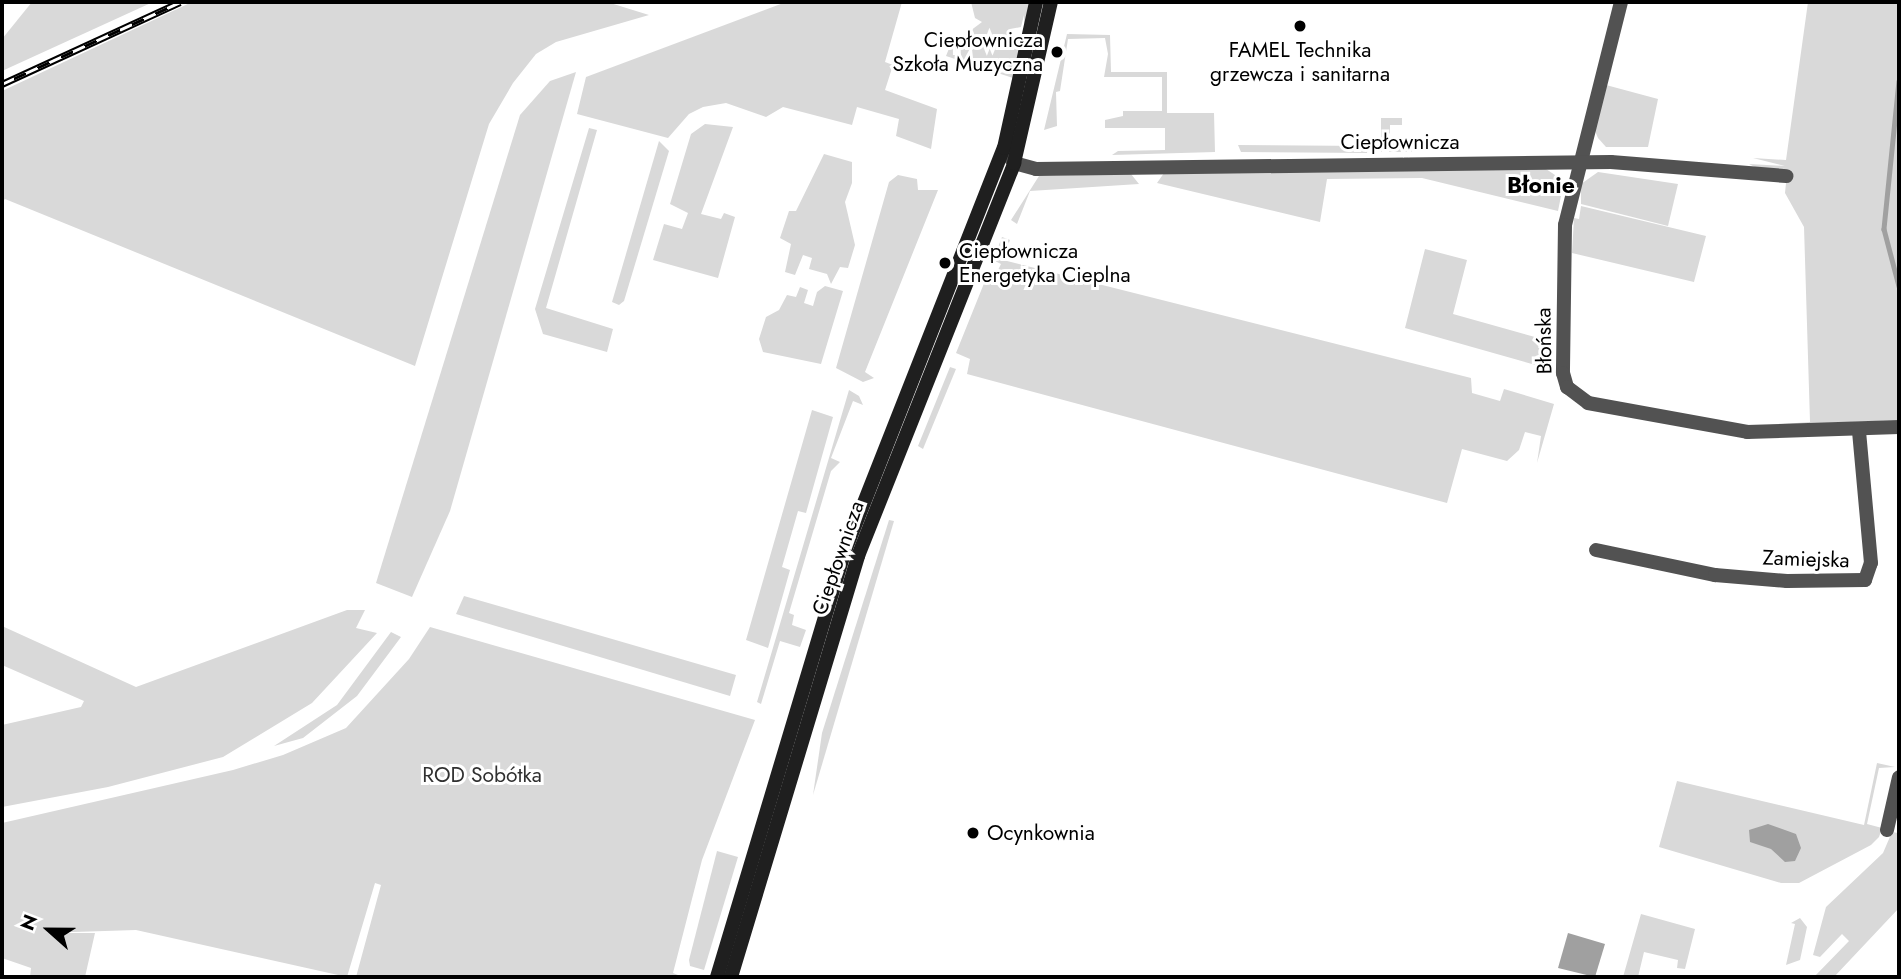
<!DOCTYPE html>
<meta charset="utf-8">
<style>
body{margin:0}
#map{position:relative;width:1901px;height:979px;overflow:hidden;background:#fff;font-family:Jost,sans-serif}
div>[style]{position:absolute}
[style*='--x']{left:calc(var(--x)*1px);top:calc(var(--y)*1px);width:calc(var(--w)*1px);rotate:calc(var(--a)*1deg)}
.green>*{inset:0;background:#d9d9d9}
.water>*{inset:0;background:#a0a0a0}
.stream>*{height:4.5px;margin:-2.25px;padding:0 2.25px;transform-origin:2.25px;border-radius:2.25px;background:#a0a0a0}
.street>*{height:14px;margin:-7px;padding:0 7px;transform-origin:7px;border-radius:7px;background:#525252}
.secondary>*{height:14px;margin:-7px;padding:0 7px;transform-origin:7px;border-radius:7px;background:#1f1f1f}
.rail>*{height:7px;margin-top:-3.5px;transform-origin:0;background:repeating-linear-gradient(90deg,#fff 0 13px,#000 0 26px);box-sizing:border-box;border-block:2px solid #000}
.dots>*{width:19px;height:19px;translate:-50% -50%;box-sizing:border-box;border:4px solid #fff;border-radius:50%}
span{translate:-50% -50%;white-space:nowrap;text-align:center;line-height:1.15;-webkit-text-stroke:6px #fff;paint-order:stroke}
.poi-label{font-size:21px;color:#000}
.right{translate:-100% -50%;text-align:right}
.left{translate:0 -50%;text-align:left}
.street-label{font-size:21px;color:#000}
.park-label{font-size:21px;color:#303030}
.neighbourhood-label{font-size:23px;color:#000;font-weight:700}
.frame{position:absolute;inset:0;border:4px solid #000;pointer-events:none}
.north{position:absolute;left:14px;top:895px;width:70px;height:70px;-webkit-text-stroke:5px #fff;paint-order:stroke;rotate:291deg;font-size:19px;font-weight:700;line-height:28px;text-align:center;color:#000}
.north::after{content:'';display:block;margin:auto;width:24px;height:32px;background:#000;clip-path:polygon(50% 0,100% 100%,50% 72%,0 100%)}
</style>
<div id="map">
<div class="green">
<div style="clip-path:polygon(32px 2px,153px 2px,2px 71px,2px 39px)"></div>
<div style="clip-path:polygon(192px 2px,607px 2px,649px 15px,556px 42px,536px 54px,513px 83px,489px 124px,415px 366px,5px 199px,2px 202px,2px 91px)"></div>
<div style="clip-path:polygon(786px 2px,902px 2px,885px 62px,893px 65px,885px 90px,937px 109px,931px 149px,896px 136px,899px 119px,857px 107px,852px 125px,783px 107px,766px 117px,726px 103px,703px 107px,689px 114px,668px 138px,577px 114px,586px 77px)"></div>
<div style="clip-path:polygon(971px 2px,1032px 2px,1024px 30px,1024px 15px,1021px 27px,1010px 29px,1006px 40px,1018px 49px,1019px 45px,1013px 78px,946px 56px,950px 46px,982px 22px,975px 18px)"></div>
<div style="clip-path:polygon(1808px 2px,1899px 2px,1899px 420px,1754px 426px,1810px 422px,1804px 227px,1785px 193px,1786px 183px,1749px 164px,1785px 166px,1753px 158px,1786px 160px)"></div>
<div style="clip-path:polygon(1067px 34px,1110px 35px,1111px 72px,1167px 72px,1167px 113px,1214px 113px,1215px 152px,1112px 155px,1118px 151px,1165px 150px,1165px 128px,1105px 128px,1105px 120px,1123px 116px,1123px 111px,1162px 111px,1162px 77px,1104px 77px,1108px 54px,1105px 38px,1068px 39px,1060px 91px,1056px 92px,1057px 126px,1044px 130px)"></div>
<div style="clip-path:polygon(576px 72px,450px 511px,412px 597px,376px 583px,520px 115px,550px 81px)"></div>
<div style="clip-path:polygon(1606px 85px,1658px 99px,1648px 147px,1606px 147px,1598px 138px,1595px 131px)"></div>
<div style="clip-path:polygon(1381px 118px,1402px 118px,1402px 125px,1390px 125px,1390px 137px,1419px 137px,1419px 152px,1381px 152px)"></div>
<div style="clip-path:polygon(705px 124px,733px 127px,701px 214px,721px 219px,724px 213px,735px 217px,718px 278px,653px 260px,664px 224px,682px 229px,688px 213px,670px 204px,691px 134px)"></div>
<div style="clip-path:polygon(589px 128px,597px 130px,546px 308px,613px 329px,607px 352px,543px 334px,535px 309px)"></div>
<div style="clip-path:polygon(659px 141px,669px 151px,624px 301px,619px 305px,612px 302px)"></div>
<div style="clip-path:polygon(1238px 145px,1368px 146px,1367px 153px,1241px 152px)"></div>
<div style="clip-path:polygon(824px 154px,852px 162px,852px 183px,845px 202px,855px 245px,848px 268px,840px 267px,831px 284px,827px 274px,809px 269px,812px 258px,803px 255px,795px 275px,785px 272px,791px 244px,780px 238px,789px 211px,796px 211px)"></div>
<div style="clip-path:polygon(1546px 169px,1564px 181px,1558px 211px,1422px 178px,1327px 179px,1320px 222px,1157px 183px,1164px 173px)"></div>
<div style="clip-path:polygon(1598px 172px,1678px 184px,1668px 226px,1581px 204px,1581px 184px)"></div>
<div style="clip-path:polygon(1131px 174px,1139px 184px,1030px 191px,1017px 224px,1011px 220px,1039px 176px)"></div>
<div style="clip-path:polygon(898px 175px,917px 179px,918px 190px,938px 190px,865px 372px,874px 378px,863px 382px,836px 368px,889px 182px)"></div>
<div style="clip-path:polygon(1581px 206px,1706px 236px,1694px 282px,1572px 253px,1574px 218px,1579px 219px)"></div>
<div style="clip-path:polygon(1002px 237px,1010px 240px,1003px 260px,1471px 378px,1472px 393px,1500px 401px,1504px 389px,1554px 404px,1537px 463px,1541px 436px,1525px 432px,1519px 450px,1507px 461px,1462px 449px,1447px 503px,967px 374px,970px 359px,956px 353px,989px 271px,996px 274px,1001px 264px,993px 260px)"></div>
<div style="clip-path:polygon(1425px 249px,1467px 260px,1453px 314px,1553px 342px,1553px 370px,1405px 328px)"></div>
<div style="clip-path:polygon(825px 286px,843px 291px,821px 364px,763px 352px,759px 339px,766px 317px,779px 310px,787px 295px,796px 297px,800px 287px,808px 290px,804px 303px,813px 306px,817px 292px)"></div>
<div style="clip-path:polygon(950px 367px,956px 369px,923px 449px,918px 446px)"></div>
<div style="clip-path:polygon(849px 390px,859px 396px,863px 405px,853px 401px,831px 458px,840px 462px,831px 471px,789px 613px,794px 615px,792px 625px,806px 630px,800px 647px,780px 641px,761px 704px,757px 702px)"></div>
<div style="clip-path:polygon(812px 410px,833px 417px,806px 513px,798px 511px,782px 567px,790px 570px,768px 648px,746px 640px)"></div>
<div style="clip-path:polygon(889px 520px,894px 521px,813px 795px,822px 733px)"></div>
<div style="clip-path:polygon(464px 596px,736px 675px,730px 696px,456px 614px)"></div>
<div style="clip-path:polygon(347px 610px,365px 610px,356px 628px,377px 633px,312px 703px,223px 757px,108px 787px,2px 807px,2px 725px,81px 707px,84px 701px,2px 665px,2px 626px,136px 687px)"></div>
<div style="clip-path:polygon(430px 627px,755px 720px,702px 860px,673px 973px,683px 977px,356px 977px,381px 885px,375px 883px,347px 977px,136px 930px,42px 933px,95px 933px,85px 977px,30px 977px,31px 968px,2px 958px,2px 823px,233px 770px,283px 755px,346px 728px,409px 659px)"></div>
<div style="clip-path:polygon(391px 632px,401px 637px,357px 696px,303px 738px,274px 746px,337px 705px)"></div>
<div style="clip-path:polygon(1877px 763px,1895px 767px,1879px 768px,1867px 824px,1882px 828px,1879px 837px,1871px 845px,1799px 883px,1781px 883px,1659px 847px,1677px 781px,1864px 825px)"></div>
<div style="clip-path:polygon(1899px 829px,1899px 908px,1834px 977px,1814px 977px,1849px 941px,1842px 934px,1820px 957px,1813px 955px,1826px 907px,1883px 853px,1892px 832px,1898px 833px)"></div>
<div style="clip-path:polygon(717px 851px,738px 857px,704px 970px,690px 966px,689px 960px)"></div>
<div style="clip-path:polygon(1641px 914px,1695px 929px,1685px 969px,1677px 968px,1678px 960px,1644px 952px,1638px 977px,1623px 977px)"></div>
<div style="clip-path:polygon(1800px 918px,1807px 927px,1800px 960px,1786px 965px,1795px 924px,1791px 923px)"></div>
</div>
<div class="water">
<div style="clip-path:polygon(1768px 824px,1796px 834px,1801px 848px,1795px 861px,1785px 862px,1771px 849px,1750px 842px,1749px 830px)"></div>
<div style="clip-path:polygon(1568px 933px,1605px 944px,1595px 977px,1558px 968px)"></div>
</div>
<div class="stream">
<div style="--x:1899;--y:81;--w:149;--a:95.8"></div>
<div style="--x:1884;--y:229;--w:59;--a:75.3"></div>
</div>
<div class="street">
<div style="--x:1621;--y:2;--w:230;--a:104.1"></div>
<div style="--x:1565;--y:225;--w:148;--a:90.8"></div>
<div style="--x:1563;--y:373;--w:15;--a:74"></div>
<div style="--x:1567;--y:387;--w:26;--a:37"></div>
<div style="--x:1588;--y:403;--w:162;--a:10.3"></div>
<div style="--x:1747;--y:432;--w:152;--a:-1.9"></div>
<div style="--x:1007;--y:153;--w:12;--a:55"></div>
<div style="--x:1014;--y:163;--w:23;--a:15"></div>
<div style="--x:1036;--y:169;--w:575;--a:-0.7"></div>
<div style="--x:1611;--y:162;--w:176;--a:4.6"></div>
<div style="--x:1596;--y:550;--w:122;--a:11.9"></div>
<div style="--x:1715;--y:575;--w:72;--a:4.8"></div>
<div style="--x:1787;--y:581;--w:78;--a:-0.7"></div>
<div style="--x:1865;--y:580;--w:18;--a:-71"></div>
<div style="--x:1871;--y:563;--w:134;--a:-95.2"></div>
<div style="--x:1887;--y:830;--w:54;--a:-77.2"></div>
</div>
<div class="secondary">
<div style="--x:717;--y:977;--w:445;--a:-73.3"></div>
<div style="--x:845;--y:551;--w:433;--a:-68.5"></div>
<div style="--x:1004;--y:148;--w:149;--a:-77.6"></div>
<div style="--x:731;--y:977;--w:440;--a:-73.2"></div>
<div style="--x:858;--y:556;--w:423;--a:-68.3"></div>
<div style="--x:1014;--y:163;--w:165;--a:-77.1"></div>
</div>
<div class="rail">
<div style="--x:2;--y:84;--w:196;--a:-24.7"></div>
</div>
<div class="dots">
<div style="left:1300px;top:26px;background:#000"></div>
<div style="left:1057px;top:52px;background:#000"></div>
<div style="left:945px;top:263px;background:#000"></div>
<div style="left:973px;top:833px;background:#000"></div>
</div>
<div class="poi-label">
<span class="right" style="left:1043px;top:52px">Ciepłownicza<br>Szkoła Muzyczna</span>
<span style="left:1300px;top:62px">FAMEL Technika<br>grzewcza i sanitarna</span>
<span class="left" style="left:959px;top:263px">Ciepłownicza<br>Energetyka Cieplna</span>
<span class="left" style="left:987px;top:833px">Ocynkownia</span>
</div>
<div class="street-label">
<span style="left:1400px;top:142px">Ciepłownicza</span>
<span style="left:1544px;top:341px;rotate:-91deg">Błońska</span>
<span style="left:838px;top:558px;rotate:-71deg">Ciepłownicza</span>
<span style="left:1806px;top:559px;rotate:2deg">Zamiejska</span>
</div>
<div class="park-label">
<span style="left:482px;top:775px">ROD Sobótka</span>
</div>
<div class="neighbourhood-label">
<span style="left:1541px;top:185px">Błonie</span>
</div>
<div class="frame"></div>
<div class="north">N</div>
</div>
